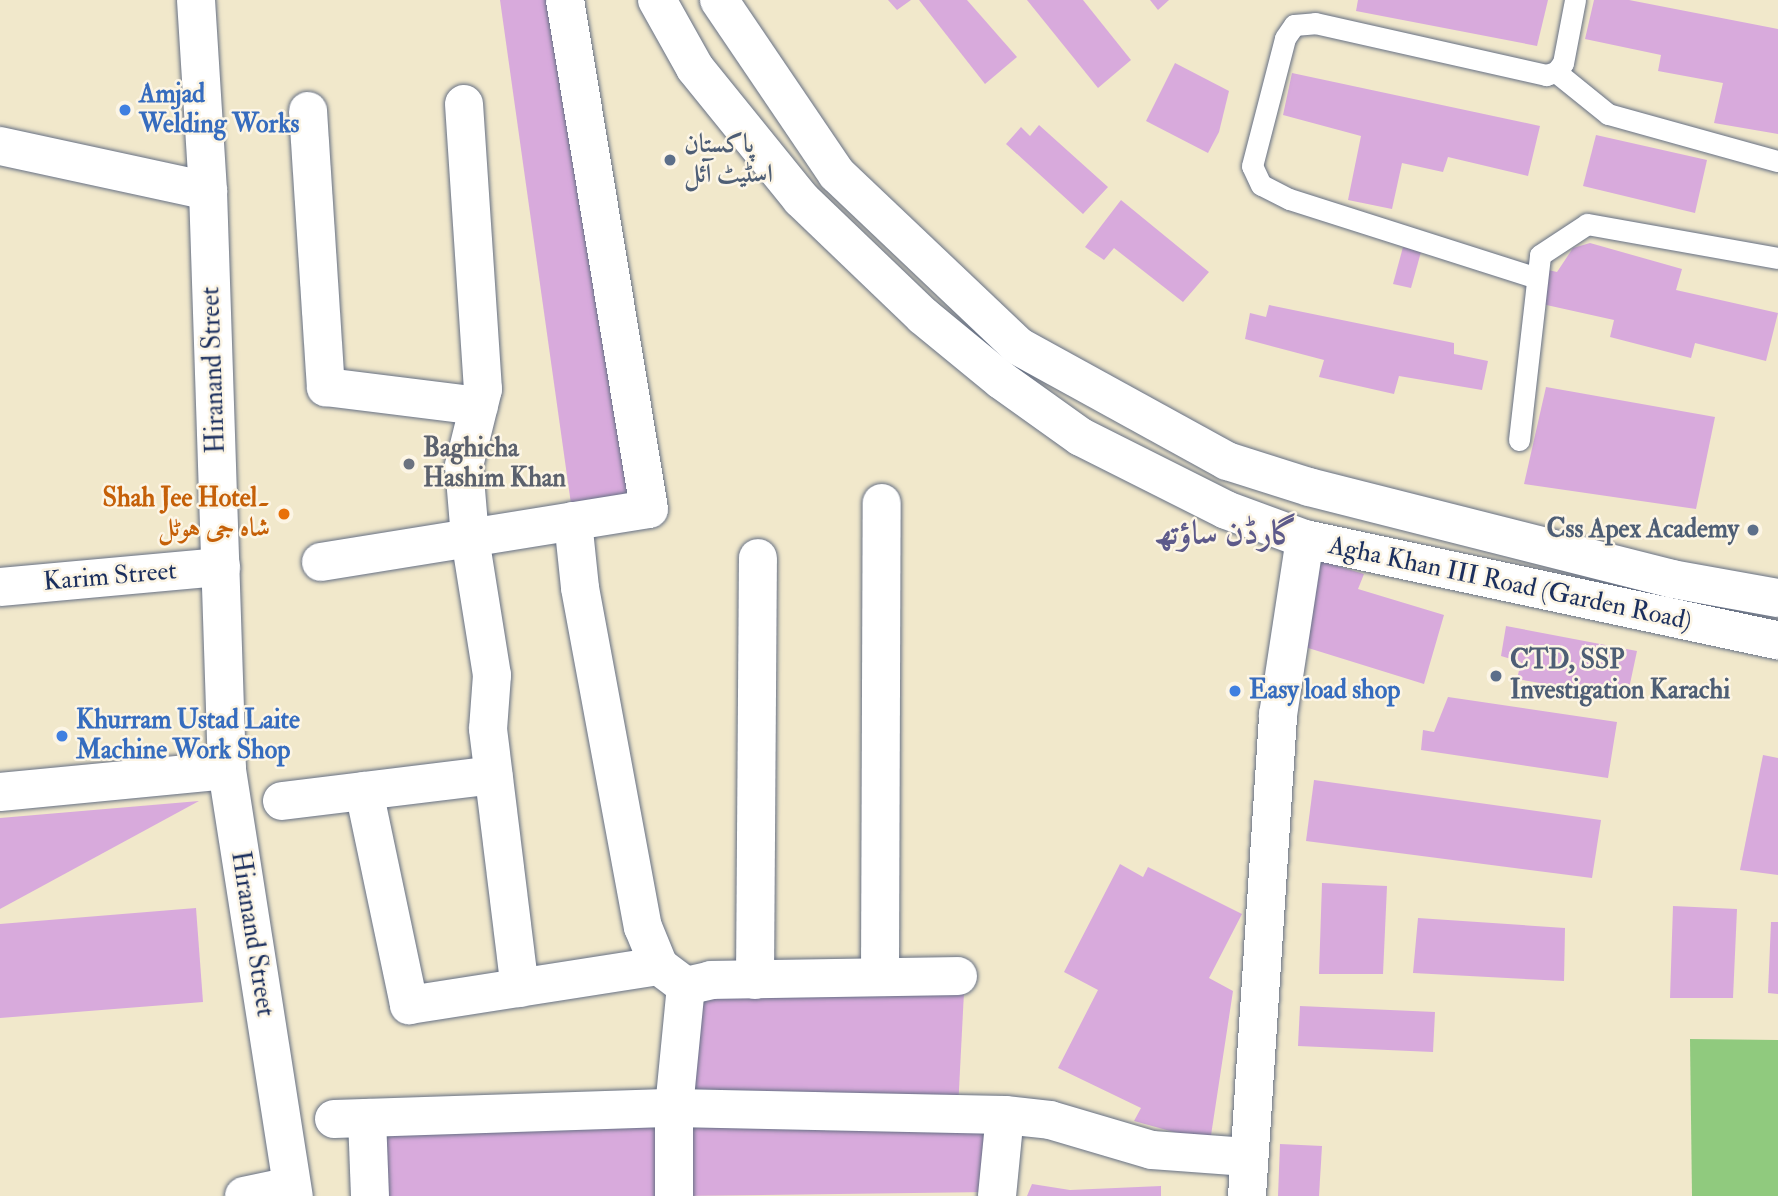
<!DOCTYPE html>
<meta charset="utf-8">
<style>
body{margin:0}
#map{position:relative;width:1778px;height:1196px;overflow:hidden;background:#f1e8cb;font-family:"IM FELL Double Pica",Amiri,serif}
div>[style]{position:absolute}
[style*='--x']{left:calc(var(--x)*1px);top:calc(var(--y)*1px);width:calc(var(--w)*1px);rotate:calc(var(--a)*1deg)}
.green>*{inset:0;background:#90ca7e}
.building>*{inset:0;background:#d8aadc}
.roads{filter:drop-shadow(0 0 2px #667084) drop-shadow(0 0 2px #667084)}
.service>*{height:21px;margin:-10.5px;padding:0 10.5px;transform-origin:10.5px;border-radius:10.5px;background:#fff}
.minor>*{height:38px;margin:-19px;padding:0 19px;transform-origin:19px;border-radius:19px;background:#fff}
.tertiary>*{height:38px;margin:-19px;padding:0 19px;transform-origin:19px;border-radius:19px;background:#fff}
.secondary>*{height:38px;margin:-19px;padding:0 19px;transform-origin:19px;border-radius:19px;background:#fff}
.dots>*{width:19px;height:19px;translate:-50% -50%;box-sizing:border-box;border:4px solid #fcf5e5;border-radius:50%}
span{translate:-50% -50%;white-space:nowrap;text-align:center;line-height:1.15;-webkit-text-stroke:5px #fcf5e5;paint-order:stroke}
.shop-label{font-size:26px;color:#366cbe;font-weight:700}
.left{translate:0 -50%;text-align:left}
.service-label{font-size:26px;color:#4e5e75;font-weight:700}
.right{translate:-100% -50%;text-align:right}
.street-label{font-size:26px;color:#1b2f5e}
.worship-label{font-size:26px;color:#5b616d;font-weight:700}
.food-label{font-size:26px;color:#c56008;font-weight:700}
.district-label{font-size:33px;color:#5d5a8a;font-weight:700}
</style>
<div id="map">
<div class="green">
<div style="clip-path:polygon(1690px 1039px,1778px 1040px,1778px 1196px,1692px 1196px)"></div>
</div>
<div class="building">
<div style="clip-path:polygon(500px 0,560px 0,641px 499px,572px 511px)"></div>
<div style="clip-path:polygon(888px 0,911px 0,897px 10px)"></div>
<div style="clip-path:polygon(919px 0,967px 0,1017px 57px,985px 84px)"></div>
<div style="clip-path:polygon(1027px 0,1083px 0,1131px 60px,1098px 88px)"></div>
<div style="clip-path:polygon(1150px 0,1169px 0,1158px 10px)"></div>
<div style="clip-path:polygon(1358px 0,1548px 0,1537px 46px,1356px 11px)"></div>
<div style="clip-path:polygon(1594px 0,1629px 0,1778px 29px,1778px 134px,1714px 123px,1723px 83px,1658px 71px,1661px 55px,1585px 39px)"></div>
<div style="clip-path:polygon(1175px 63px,1229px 91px,1219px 132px,1208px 153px,1146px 121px)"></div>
<div style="clip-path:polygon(1292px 73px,1540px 126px,1528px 176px,1448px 157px,1443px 172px,1402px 163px,1392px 209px,1348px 200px,1361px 136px,1283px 115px)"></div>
<div style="clip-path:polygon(1039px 125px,1108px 187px,1083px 214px,1006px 144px,1021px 127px,1030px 136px)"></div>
<div style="clip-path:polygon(1596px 135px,1707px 160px,1695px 213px,1583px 186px)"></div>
<div style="clip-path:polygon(1121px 200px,1209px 272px,1183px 302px,1114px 248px,1104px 260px,1085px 247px)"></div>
<div style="clip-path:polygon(1590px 243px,1682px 269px,1676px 290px,1778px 313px,1766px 361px,1695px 343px,1691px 358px,1610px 337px,1614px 320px,1542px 304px,1548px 270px,1557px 272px,1573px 248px)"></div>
<div style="clip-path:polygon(1403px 247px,1421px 252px,1411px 288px,1393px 284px)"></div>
<div style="clip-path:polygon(1269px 305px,1454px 343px,1454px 354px,1488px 361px,1482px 390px,1399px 376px,1394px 394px,1319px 377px,1324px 360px,1245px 339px,1250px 313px,1266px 317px)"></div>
<div style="clip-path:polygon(1546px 387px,1715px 417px,1696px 509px,1524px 484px)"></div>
<div style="clip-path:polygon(1321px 561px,1364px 574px,1358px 589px,1444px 615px,1424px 684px,1305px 647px)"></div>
<div style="clip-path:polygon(1506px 626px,1637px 651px,1627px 698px,1517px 679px,1521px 662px,1501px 656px)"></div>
<div style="clip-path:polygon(1448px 697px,1617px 722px,1608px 778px,1421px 750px,1423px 730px,1434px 732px)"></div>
<div style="clip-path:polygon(1763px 755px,1778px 758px,1778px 875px,1740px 870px)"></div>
<div style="clip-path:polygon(1314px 780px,1601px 820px,1592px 878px,1306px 841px)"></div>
<div style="clip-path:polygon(199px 801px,0 909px,0 818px)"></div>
<div style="clip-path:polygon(1120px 864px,1143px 877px,1148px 867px,1242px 914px,1209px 978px,1233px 991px,1210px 1142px,1134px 1121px,1141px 1108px,1058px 1068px,1098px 990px,1064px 972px)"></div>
<div style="clip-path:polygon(1322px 883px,1387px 886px,1383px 974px,1319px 974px)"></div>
<div style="clip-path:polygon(1673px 906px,1737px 909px,1733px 998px,1670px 998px)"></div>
<div style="clip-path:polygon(196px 908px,203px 1002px,0 1018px,0 924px)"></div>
<div style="clip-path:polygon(1418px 918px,1565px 928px,1564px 981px,1413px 973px)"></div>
<div style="clip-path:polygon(1771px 922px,1778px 922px,1778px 994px,1768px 993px)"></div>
<div style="clip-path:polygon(964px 992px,958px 1109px,686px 1102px,689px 996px)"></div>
<div style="clip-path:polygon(1300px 1006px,1435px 1012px,1433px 1052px,1298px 1046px)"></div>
<div style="clip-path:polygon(681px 1113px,991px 1123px,990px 1192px,681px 1196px)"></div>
<div style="clip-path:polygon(664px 1117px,665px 1196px,379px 1196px,377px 1127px)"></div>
<div style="clip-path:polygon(1280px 1144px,1322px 1146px,1319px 1196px,1278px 1196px)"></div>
<div style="clip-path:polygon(1032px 1184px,1070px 1190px,1161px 1186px,1161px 1196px,1027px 1196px)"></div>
</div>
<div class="roads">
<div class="service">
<div style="--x:1556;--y:72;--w:67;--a:38.9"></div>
<div style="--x:1608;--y:114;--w:176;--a:15.5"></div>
<div style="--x:1537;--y:278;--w:260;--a:-162.3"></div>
<div style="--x:1289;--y:199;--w:31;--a:-153"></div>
<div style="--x:1261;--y:185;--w:21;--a:-115"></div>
<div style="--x:1252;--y:166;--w:132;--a:-75.5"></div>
<div style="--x:1285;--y:38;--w:16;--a:-55"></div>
<div style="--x:1294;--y:25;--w:21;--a:-5"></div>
<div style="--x:1315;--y:23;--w:237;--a:12.7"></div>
<div style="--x:1546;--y:75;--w:10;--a:-17"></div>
<div style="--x:1556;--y:72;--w:11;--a:-52"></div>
<div style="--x:1563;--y:63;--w:64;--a:-79.2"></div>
<div style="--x:1519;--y:440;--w:186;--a:-83.5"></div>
<div style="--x:1540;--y:255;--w:56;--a:-33.4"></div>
<div style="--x:1587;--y:224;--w:194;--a:10.1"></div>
</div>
<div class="minor">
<div style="--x:464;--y:104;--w:286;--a:86.2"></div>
<div style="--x:483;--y:389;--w:79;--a:103.9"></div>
<div style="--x:464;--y:466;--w:72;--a:85.2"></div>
<div style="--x:470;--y:538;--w:139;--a:80.9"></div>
<div style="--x:492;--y:675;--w:54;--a:94.2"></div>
<div style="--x:488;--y:729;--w:261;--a:83"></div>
<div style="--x:308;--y:111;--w:277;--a:86.3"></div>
<div style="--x:326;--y:387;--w:154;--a:7.1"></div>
<div style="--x:0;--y:146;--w:213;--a:12.2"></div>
<div style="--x:573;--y:521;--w:67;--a:84"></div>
<div style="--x:580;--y:588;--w:345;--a:79.5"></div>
<div style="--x:643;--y:927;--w:42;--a:67.7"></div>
<div style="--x:659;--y:966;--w:34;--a:37"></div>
<div style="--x:321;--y:562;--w:332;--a:-9.2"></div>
<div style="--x:649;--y:509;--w:516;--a:-99.37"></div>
<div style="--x:0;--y:587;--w:222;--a:-5.2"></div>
<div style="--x:364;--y:791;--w:219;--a:78.1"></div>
<div style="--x:409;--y:1005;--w:253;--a:-8.9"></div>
<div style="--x:0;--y:792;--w:228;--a:-5.5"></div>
<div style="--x:282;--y:801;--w:213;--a:-7"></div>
<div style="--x:880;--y:977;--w:474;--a:-89.8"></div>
<div style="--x:755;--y:980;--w:422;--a:-89.6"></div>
<div style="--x:367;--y:1118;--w:78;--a:87.8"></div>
<div style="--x:334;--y:1119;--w:340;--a:-1.9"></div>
<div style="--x:674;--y:1108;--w:331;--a:1.2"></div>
<div style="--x:1005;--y:1115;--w:45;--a:6.3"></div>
<div style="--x:1050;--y:1120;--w:106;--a:16.4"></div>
<div style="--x:1152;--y:1150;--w:95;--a:4.2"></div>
<div style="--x:244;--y:1196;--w:48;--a:-12"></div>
<div style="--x:674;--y:1196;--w:88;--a:-90"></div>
<div style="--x:674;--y:1108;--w:123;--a:-84.4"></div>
<div style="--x:686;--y:986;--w:26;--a:-13"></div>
<div style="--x:711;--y:980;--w:247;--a:-0.9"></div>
<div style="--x:997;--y:1196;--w:81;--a:-84.4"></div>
<div style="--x:1247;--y:1196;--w:482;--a:-86.3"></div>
<div style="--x:1278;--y:715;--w:178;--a:-81.3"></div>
</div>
<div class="tertiary">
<div style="--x:196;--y:0;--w:191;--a:86.4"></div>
<div style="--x:208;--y:191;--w:579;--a:88.12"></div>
<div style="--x:227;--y:770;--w:431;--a:81.1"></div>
</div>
<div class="secondary">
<div style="--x:657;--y:0;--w:78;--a:60.8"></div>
<div style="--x:695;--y:68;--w:169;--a:51"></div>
<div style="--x:801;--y:199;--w:169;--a:43.8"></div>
<div style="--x:923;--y:316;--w:101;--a:39.4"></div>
<div style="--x:1001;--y:380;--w:98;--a:35.5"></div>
<div style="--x:1081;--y:437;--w:162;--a:26.7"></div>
<div style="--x:1226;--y:510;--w:84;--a:20.2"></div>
<div style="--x:1305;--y:539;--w:484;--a:12.1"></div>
<div style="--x:719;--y:0;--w:210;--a:55.9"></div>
<div style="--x:837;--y:174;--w:250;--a:43.5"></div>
<div style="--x:1018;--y:346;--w:239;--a:28.8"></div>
<div style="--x:1227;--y:461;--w:86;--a:17.6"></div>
<div style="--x:1309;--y:487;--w:374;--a:14.2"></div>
<div style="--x:1672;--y:579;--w:108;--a:10.2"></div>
</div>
</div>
<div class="dots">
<div style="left:125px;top:110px;background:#3f7fe0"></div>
<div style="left:670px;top:160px;background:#5c6f8a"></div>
<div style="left:409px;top:464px;background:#6b7280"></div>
<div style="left:284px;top:514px;background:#e8710a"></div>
<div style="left:1753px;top:530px;background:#5c6f8a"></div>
<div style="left:1496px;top:676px;background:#5c6f8a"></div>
<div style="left:1235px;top:691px;background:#3f7fe0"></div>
<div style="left:62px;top:736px;background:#3f7fe0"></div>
</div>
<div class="shop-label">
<span class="left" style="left:139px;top:110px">Amjad<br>Welding Works</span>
<span class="left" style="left:1249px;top:691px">Easy load shop</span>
<span class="left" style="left:76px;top:736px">Khurram Ustad Laite<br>Machine Work Shop</span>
</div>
<div class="service-label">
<span class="left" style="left:684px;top:160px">پاکستان<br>اسٹیٹ آئل</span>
<span class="right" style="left:1739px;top:530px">Css Apex Academy</span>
<span class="left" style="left:1510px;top:676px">CTD, SSP<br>Investigation Karachi</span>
</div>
<div class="street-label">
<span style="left:214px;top:370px;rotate:-92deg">Hiranand Street</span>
<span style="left:110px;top:577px;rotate:-5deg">Karim Street</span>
<span style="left:1510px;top:584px;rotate:12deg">Agha Khan III Road (Garden Road)</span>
<span style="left:252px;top:934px;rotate:81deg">Hiranand Street</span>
</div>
<div class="worship-label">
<span class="left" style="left:423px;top:464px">Baghicha<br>Hashim Khan</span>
</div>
<div class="food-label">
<span class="right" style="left:270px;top:514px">Shah Jee Hotel۔<br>شاہ جی ہوٹل</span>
</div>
<div class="district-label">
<span style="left:1226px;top:534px">گارڈن ساؤتھ</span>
</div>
</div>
